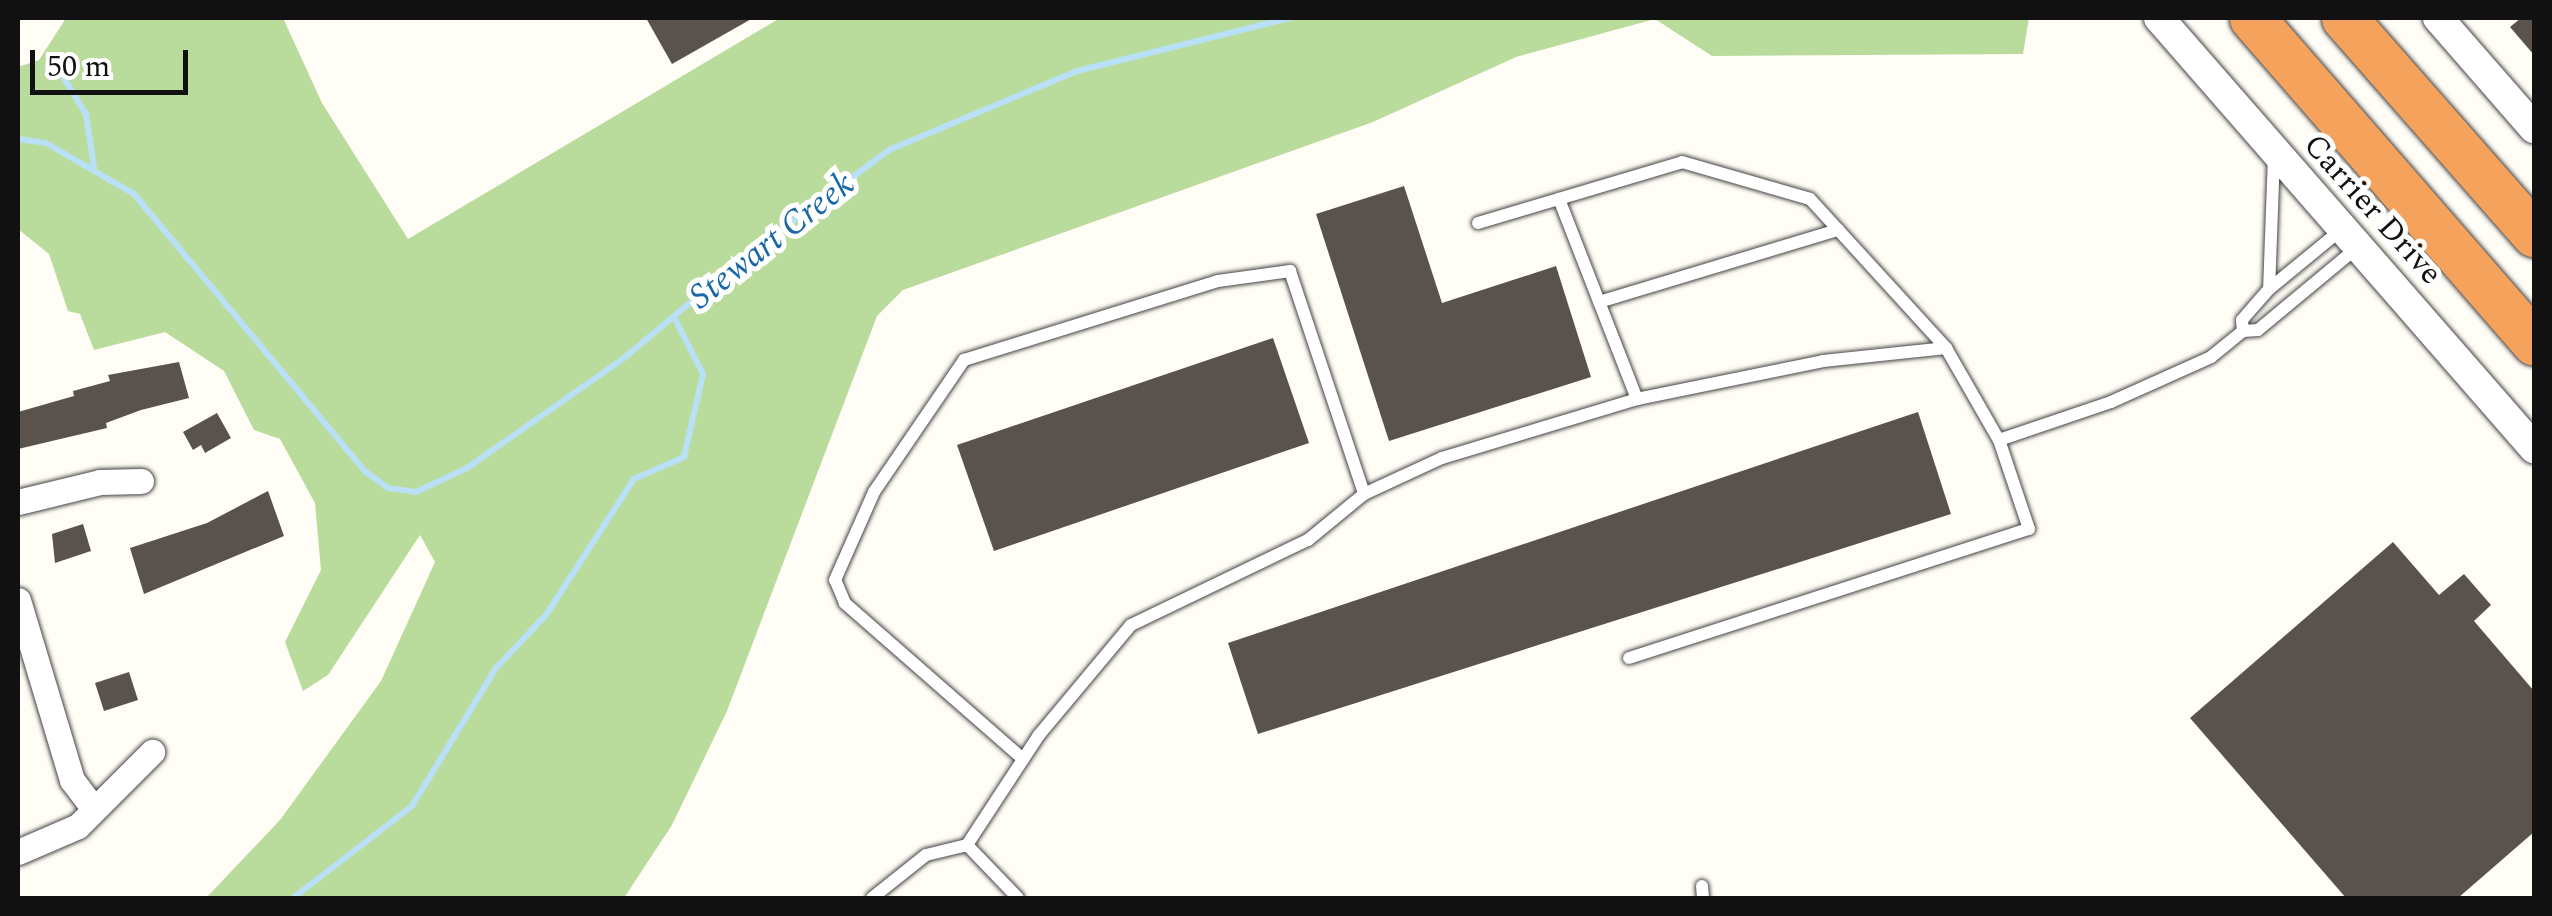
<!DOCTYPE html>
<style>
body{margin:0}
#map{position:relative;width:2552px;height:916px;overflow:hidden;background:#fffdf5;font-family:Spectral,serif}
div>[style]{position:absolute}
[style*='--x']{left:calc(var(--x)*1px);top:calc(var(--y)*1px);width:calc(var(--w)*1px);rotate:calc(var(--a)*1deg)}
.forest>*{inset:0;background:#b9dc9c}
.stream>*{height:6px;margin:-3px;padding:0 3px;transform-origin:3px;border-radius:3px;background:#b9e0f7}
.building>*{inset:0;background:#5a524d}
.roads{filter:drop-shadow(0 0 2px #444) drop-shadow(0 0 2px #444)}
.service>*{height:12px;margin:-6px;padding:0 6px;transform-origin:6px;border-radius:6px;background:#fff}
.minor>*{height:25px;margin:-12.5px;padding:0 12.5px;transform-origin:12.5px;border-radius:12.5px;background:#fff}
.tertiary>*{height:30px;margin:-15px;padding:0 15px;transform-origin:15px;border-radius:15px;background:#fff}
.motorway>*{height:45px;margin:-22.5px;padding:0 22.5px;transform-origin:22.5px;border-radius:22.5px;background:#f5a25d}
span{translate:-50% -50%;white-space:nowrap;text-align:center;line-height:1.15;-webkit-text-stroke:10px #fff;paint-order:stroke}
.street-label{font-size:32px;color:#111}
.water-label{font-size:35px;color:#1768a6;font-style:italic}
.frame{position:absolute;inset:0;border:20px solid #111;pointer-events:none}
.scale{position:absolute;left:30px;top:50px;width:158px;height:45px;box-sizing:border-box;border:5px solid #111;border-top:0;padding-left:12px;font-size:30px;line-height:35px;white-space:nowrap;color:#111;-webkit-text-stroke:8px #fff;paint-order:stroke}
</style>
<div id="map">
<div class="forest">
<div style="clip-path:polygon(66px 18px,283px 18px,322px 103px,408px 239px,780px 18px,2029px 18px,2023px 54px,1712px 56px,1655px 19px,1516px 57px,1373px 122px,903px 290px,877px 316px,727px 711px,672px 825px,624px 898px,206px 898px,280px 820px,381px 681px,435px 562px,420px 535px,328px 675px,303px 691px,285px 642px,321px 570px,315px 503px,280px 439px,254px 430px,224px 371px,165px 332px,94px 350px,80px 314px,68px 311px,49px 254px,18px 229px,18px 67px,39px 60px)"></div>
</div>
<div class="stream">
<div style="--x:59;--y:70;--w:52;--a:58.5"></div>
<div style="--x:86;--y:114;--w:55;--a:81.6"></div>
<div style="--x:18;--y:139;--w:28;--a:8"></div>
<div style="--x:46;--y:143;--w:102;--a:30.1"></div>
<div style="--x:134;--y:194;--w:362;--a:50.2"></div>
<div style="--x:366;--y:472;--w:27;--a:36"></div>
<div style="--x:388;--y:488;--w:28;--a:8"></div>
<div style="--x:416;--y:492;--w:56;--a:-25.2"></div>
<div style="--x:467;--y:468;--w:192;--a:-35"></div>
<div style="--x:624;--y:358;--w:155;--a:-40"></div>
<div style="--x:743;--y:258;--w:182;--a:-36.5"></div>
<div style="--x:889;--y:150;--w:204;--a:-22.8"></div>
<div style="--x:1077;--y:71;--w:219;--a:-14"></div>
<div style="--x:293;--y:898;--w:150;--a:-37.7"></div>
<div style="--x:412;--y:806;--w:162;--a:-58.7"></div>
<div style="--x:496;--y:668;--w:73;--a:-46.7"></div>
<div style="--x:546;--y:615;--w:162;--a:-57.1"></div>
<div style="--x:634;--y:479;--w:55;--a:-23.7"></div>
<div style="--x:684;--y:457;--w:85;--a:-77.1"></div>
<div style="--x:703;--y:374;--w:62;--a:-117"></div>
</div>
<div class="building">
<div style="clip-path:polygon(646px 18px,753px 18px,672px 64px)"></div>
<div style="clip-path:polygon(2521px 18px,2534px 18px,2534px 55px,2510px 27px)"></div>
<div style="clip-path:polygon(1404px 186px,1442px 303px,1556px 266px,1591px 377px,1389px 441px,1316px 214px)"></div>
<div style="clip-path:polygon(1273px 338px,1309px 443px,994px 551px,957px 445px)"></div>
<div style="clip-path:polygon(179px 362px,189px 398px,141px 410px,106px 423px,107px 428px,18px 449px,18px 412px,74px 396px,73px 391px,110px 381px,108px 375px)"></div>
<div style="clip-path:polygon(1918px 412px,1951px 514px,1258px 734px,1228px 643px)"></div>
<div style="clip-path:polygon(217px 413px,231px 438px,205px 453px,201px 445px,193px 450px,183px 432px)"></div>
<div style="clip-path:polygon(268px 491px,284px 536px,144px 594px,130px 548px,207px 523px)"></div>
<div style="clip-path:polygon(83px 524px,91px 551px,55px 563px,52px 534px)"></div>
<div style="clip-path:polygon(2393px 542px,2439px 595px,2464px 574px,2491px 605px,2474px 621px,2534px 691px,2534px 832px,2458px 898px,2346px 898px,2190px 718px)"></div>
<div style="clip-path:polygon(129px 672px,138px 700px,104px 711px,95px 683px)"></div>
</div>
<div class="roads">
<div class="service">
<div style="--x:2274;--y:155;--w:134;--a:92.1"></div>
<div style="--x:2269;--y:289;--w:41;--a:131.1"></div>
<div style="--x:2242;--y:320;--w:11;--a:85"></div>
<div style="--x:2243;--y:331;--w:15;--a:-4"></div>
<div style="--x:2258;--y:330;--w:130;--a:-39.7"></div>
<div style="--x:1559;--y:199;--w:215;--a:68.7"></div>
<div style="--x:1478;--y:223;--w:213;--a:-16.6"></div>
<div style="--x:1682;--y:162;--w:133;--a:16.1"></div>
<div style="--x:1810;--y:199;--w:202;--a:47.6"></div>
<div style="--x:2269;--y:289;--w:94;--a:-39.4"></div>
<div style="--x:1599;--y:302;--w:250;--a:-16.8"></div>
<div style="--x:1629;--y:658;--w:420;--a:-17.9"></div>
<div style="--x:2029;--y:529;--w:94;--a:-108.6"></div>
<div style="--x:1023;--y:759;--w:237;--a:-138.8"></div>
<div style="--x:845;--y:603;--w:25;--a:-113"></div>
<div style="--x:835;--y:580;--w:96;--a:-66.1"></div>
<div style="--x:874;--y:492;--w:160;--a:-55.7"></div>
<div style="--x:964;--y:360;--w:266;--a:-17.3"></div>
<div style="--x:1218;--y:281;--w:73;--a:-7.9"></div>
<div style="--x:1290;--y:271;--w:235;--a:71.6"></div>
<div style="--x:1702;--y:886;--w:12;--a:85"></div>
<div style="--x:872;--y:898;--w:69;--a:-38.5"></div>
<div style="--x:926;--y:855;--w:42;--a:-13.7"></div>
<div style="--x:1018;--y:898;--w:74;--a:-133.9"></div>
<div style="--x:967;--y:845;--w:131;--a:-56.8"></div>
<div style="--x:1039;--y:735;--w:143;--a:-50.1"></div>
<div style="--x:1131;--y:625;--w:196;--a:-25.7"></div>
<div style="--x:1308;--y:540;--w:72;--a:-39.4"></div>
<div style="--x:1364;--y:494;--w:86;--a:-24.8"></div>
<div style="--x:1442;--y:458;--w:204;--a:-16.8"></div>
<div style="--x:1637;--y:399;--w:190;--a:-11.5"></div>
<div style="--x:1823;--y:361;--w:124;--a:-6"></div>
<div style="--x:1946;--y:348;--w:106;--a:60.1"></div>
<div style="--x:1999;--y:440;--w:118;--a:-18.7"></div>
<div style="--x:2111;--y:402;--w:110;--a:-24.2"></div>
<div style="--x:2211;--y:357;--w:41;--a:-39.1"></div>
</div>
<div class="minor">
<div style="--x:18;--y:502;--w:84;--a:-13.7"></div>
<div style="--x:100;--y:482;--w:41;--a:-1.4"></div>
<div style="--x:18;--y:600;--w:188;--a:73.3"></div>
<div style="--x:72;--y:780;--w:36;--a:53"></div>
<div style="--x:18;--y:852;--w:65;--a:-23.4"></div>
<div style="--x:78;--y:826;--w:105;--a:-45"></div>
</div>
<div class="tertiary">
<div style="--x:2159;--y:18;--w:571;--a:48.91"></div>
<div style="--x:2438;--y:18;--w:146;--a:48.9"></div>
</div>
<div class="motorway">
<div style="--x:2252;--y:18;--w:430;--a:49"></div>
<div style="--x:2344;--y:18;--w:288;--a:48.7"></div>
</div>
</div>
<div class="street-label">
<span style="left:2372px;top:210px;rotate:48deg">Carrier Drive</span>
</div>
<div class="water-label">
<span style="left:772px;top:241px;rotate:-38deg">Stewart Creek</span>
</div>
<div class="frame"></div>
<div class="scale">50 m</div>
</div>
